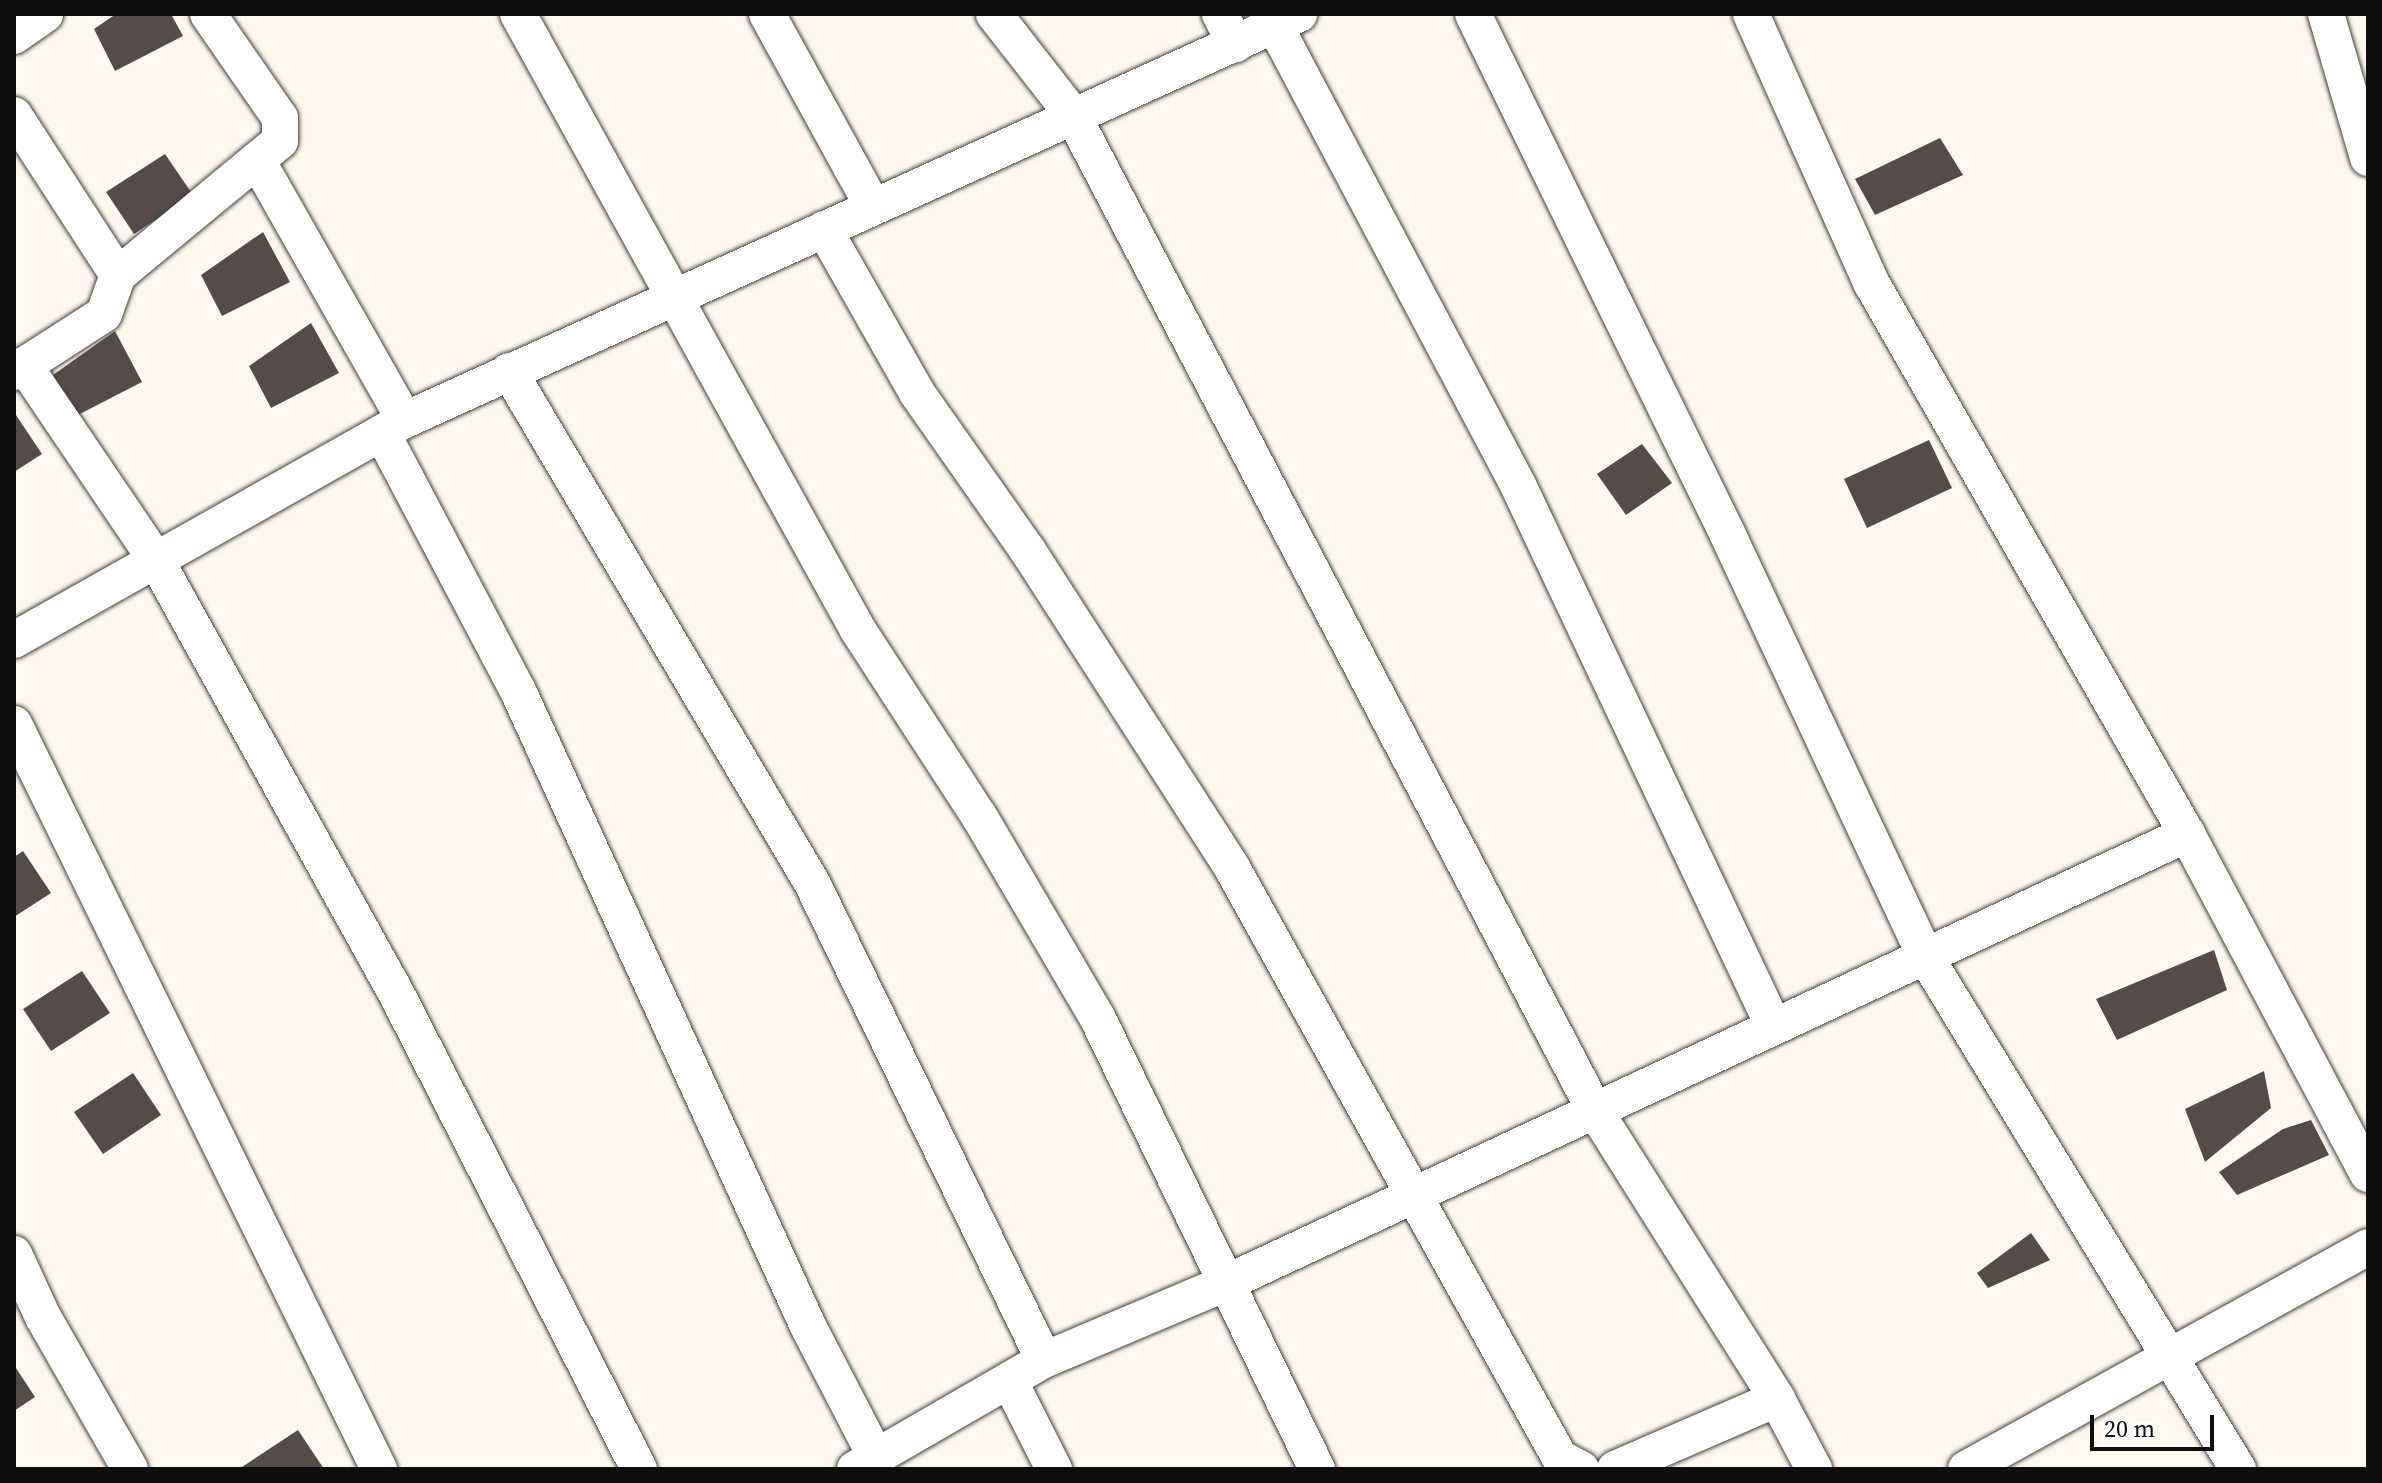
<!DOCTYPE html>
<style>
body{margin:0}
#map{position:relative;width:2382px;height:1483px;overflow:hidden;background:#fff8ee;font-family:"Source Serif 4",serif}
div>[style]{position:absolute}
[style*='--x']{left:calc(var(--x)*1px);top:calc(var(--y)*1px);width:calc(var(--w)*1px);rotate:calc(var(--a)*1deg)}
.building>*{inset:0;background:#574b49}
.roads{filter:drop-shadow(0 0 2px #414141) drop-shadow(0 0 2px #414141)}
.minor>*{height:36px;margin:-18px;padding:0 18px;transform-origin:18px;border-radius:18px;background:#fff}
span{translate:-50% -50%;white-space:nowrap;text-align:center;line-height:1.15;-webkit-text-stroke:8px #fff;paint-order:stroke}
.frame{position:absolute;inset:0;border:16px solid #0e0e0e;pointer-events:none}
.scale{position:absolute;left:2090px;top:1415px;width:124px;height:36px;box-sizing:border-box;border:4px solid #0e0e0e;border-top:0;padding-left:10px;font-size:24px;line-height:28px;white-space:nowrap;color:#0e0e0e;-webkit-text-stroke:6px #fff;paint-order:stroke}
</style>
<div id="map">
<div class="building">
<div style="clip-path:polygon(116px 14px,171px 14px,183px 36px,115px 71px,94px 29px)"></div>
<div style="clip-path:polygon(1940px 138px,1963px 175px,1875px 215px,1855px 179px)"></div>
<div style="clip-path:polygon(165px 154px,193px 195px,134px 234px,106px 192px)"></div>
<div style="clip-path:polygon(263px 232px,290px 282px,222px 316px,201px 275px)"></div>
<div style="clip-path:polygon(311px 323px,339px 373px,271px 408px,249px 366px)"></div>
<div style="clip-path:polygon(115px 331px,142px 382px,74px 417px,53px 375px)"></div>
<div style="clip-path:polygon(14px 412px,42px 454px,14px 472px)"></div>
<div style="clip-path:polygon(1929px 440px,1952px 488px,1867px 528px,1844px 479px)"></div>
<div style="clip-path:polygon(1642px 444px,1672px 483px,1626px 515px,1597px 474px)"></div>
<div style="clip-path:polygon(23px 851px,51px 893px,14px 917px,14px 857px)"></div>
<div style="clip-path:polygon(2214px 950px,2227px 990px,2117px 1040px,2096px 999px)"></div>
<div style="clip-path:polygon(82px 971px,110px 1013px,51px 1051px,23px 1009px)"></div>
<div style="clip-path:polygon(2264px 1071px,2271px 1108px,2205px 1162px,2185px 1109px)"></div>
<div style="clip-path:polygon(133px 1073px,161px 1115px,103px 1154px,74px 1112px)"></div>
<div style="clip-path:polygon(2311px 1120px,2329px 1155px,2237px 1195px,2219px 1172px,2283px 1129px)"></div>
<div style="clip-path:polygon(2031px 1233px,2050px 1260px,1988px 1288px,1977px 1273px)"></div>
<div style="clip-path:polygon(14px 1365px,35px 1397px,14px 1411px)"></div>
<div style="clip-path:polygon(298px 1430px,324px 1469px,239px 1469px)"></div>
</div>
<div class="roads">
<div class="minor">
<div style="--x:518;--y:14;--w:704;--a:61.1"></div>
<div style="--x:858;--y:630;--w:222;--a:57"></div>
<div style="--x:979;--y:816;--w:233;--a:59.6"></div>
<div style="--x:1097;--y:1017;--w:503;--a:64.05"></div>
<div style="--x:767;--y:14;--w:220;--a:61.2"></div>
<div style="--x:994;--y:14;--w:127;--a:52"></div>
<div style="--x:1072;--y:114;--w:1124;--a:62.32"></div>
<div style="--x:1594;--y:1109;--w:343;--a:57.7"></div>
<div style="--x:1777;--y:1399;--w:79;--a:62.1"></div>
<div style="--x:1220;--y:14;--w:34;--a:63"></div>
<div style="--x:1473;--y:14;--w:578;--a:63.92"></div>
<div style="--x:1727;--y:533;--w:465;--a:64.9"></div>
<div style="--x:1924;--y:954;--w:603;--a:58.63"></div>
<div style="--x:1751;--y:14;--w:296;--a:65.9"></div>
<div style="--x:1872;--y:284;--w:634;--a:60.2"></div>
<div style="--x:2187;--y:834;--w:385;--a:62"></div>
<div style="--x:2326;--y:14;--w:150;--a:73.7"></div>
<div style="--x:1275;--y:26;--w:519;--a:62.1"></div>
<div style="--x:1518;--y:485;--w:597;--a:64.72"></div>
<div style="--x:14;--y:36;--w:38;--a:-35"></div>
<div style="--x:14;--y:115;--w:191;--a:57"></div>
<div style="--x:257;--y:160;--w:299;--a:60.4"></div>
<div style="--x:824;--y:229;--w:189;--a:60.4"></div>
<div style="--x:917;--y:393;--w:193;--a:54.9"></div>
<div style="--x:1028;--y:551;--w:375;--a:57.2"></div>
<div style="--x:1231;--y:866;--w:677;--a:60.94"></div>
<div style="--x:1560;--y:1458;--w:24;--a:28"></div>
<div style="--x:24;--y:365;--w:235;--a:55.9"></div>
<div style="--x:156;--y:560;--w:486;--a:61"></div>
<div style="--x:392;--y:985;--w:543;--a:62.96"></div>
<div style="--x:509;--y:371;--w:595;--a:59.38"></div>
<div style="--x:812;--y:883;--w:530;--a:64.06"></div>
<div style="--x:14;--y:372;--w:107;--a:-32.8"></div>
<div style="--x:104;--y:314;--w:41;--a:-70.3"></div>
<div style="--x:118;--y:275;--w:210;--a:-39.6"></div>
<div style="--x:280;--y:141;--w:23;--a:-90"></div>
<div style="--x:280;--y:118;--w:126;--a:-124.7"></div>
<div style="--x:382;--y:433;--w:294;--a:62.2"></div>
<div style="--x:519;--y:693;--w:696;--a:65.46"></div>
<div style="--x:808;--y:1326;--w:150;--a:62.6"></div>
<div style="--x:14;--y:640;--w:449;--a:-29.4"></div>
<div style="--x:405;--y:420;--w:982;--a:-24.42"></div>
<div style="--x:14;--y:724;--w:830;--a:63.9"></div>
<div style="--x:14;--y:1254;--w:69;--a:65.3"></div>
<div style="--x:43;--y:1317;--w:175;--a:60.2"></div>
<div style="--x:1009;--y:1380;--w:100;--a:63.2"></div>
<div style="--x:855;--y:1469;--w:218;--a:-30"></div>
<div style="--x:1044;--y:1360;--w:198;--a:-22.9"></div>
<div style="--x:1226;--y:1283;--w:1061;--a:-25.04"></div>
<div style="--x:1615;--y:1469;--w:176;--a:-23.4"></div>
<div style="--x:1966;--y:1469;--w:459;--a:-28.9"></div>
</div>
</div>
<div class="frame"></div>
<div class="scale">20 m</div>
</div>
